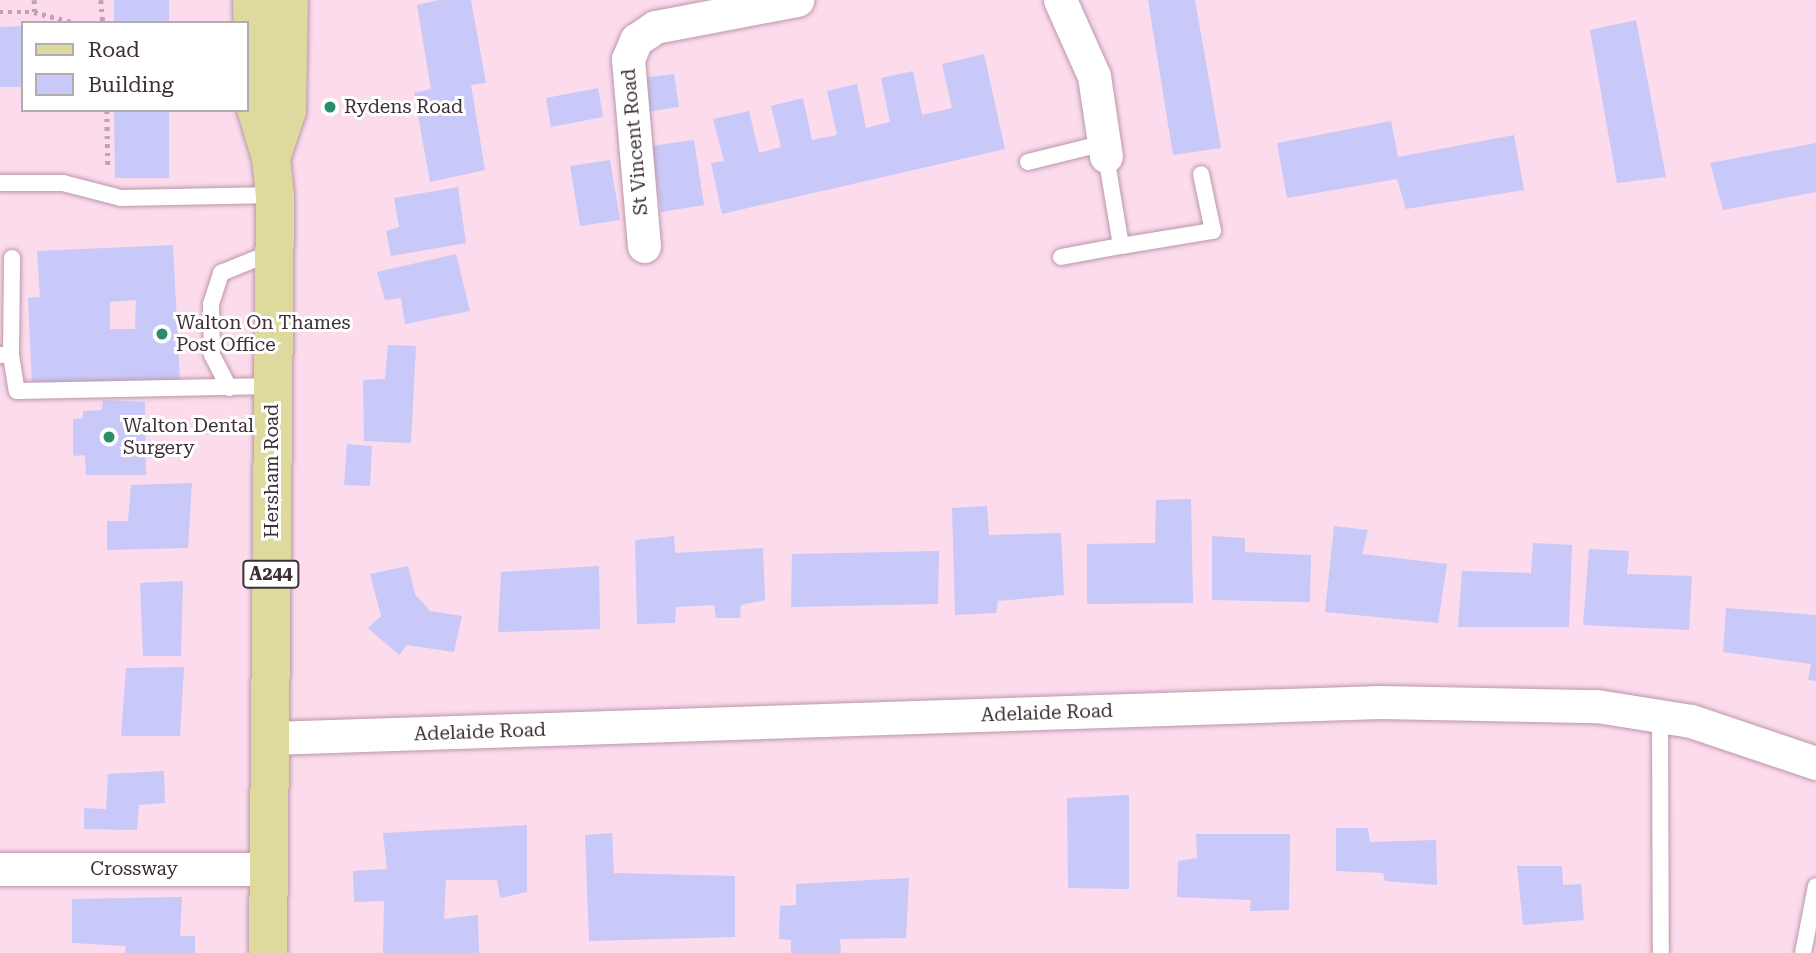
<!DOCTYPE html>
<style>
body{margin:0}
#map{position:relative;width:1816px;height:953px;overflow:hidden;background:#fbdbec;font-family:"Roboto Serif",serif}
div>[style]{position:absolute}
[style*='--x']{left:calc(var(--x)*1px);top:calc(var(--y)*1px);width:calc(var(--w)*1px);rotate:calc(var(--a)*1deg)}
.building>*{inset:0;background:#c8c8f9}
.path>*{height:4.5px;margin-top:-2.25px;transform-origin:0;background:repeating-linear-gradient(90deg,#bda3b1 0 3.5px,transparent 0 8.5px)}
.roads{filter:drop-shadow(0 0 2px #bb96aa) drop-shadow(0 0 2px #bb96aa)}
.lane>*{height:16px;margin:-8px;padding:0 8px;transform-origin:8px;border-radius:8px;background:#fff}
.street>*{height:33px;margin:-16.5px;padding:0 16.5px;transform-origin:16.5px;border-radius:16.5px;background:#fff}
.primary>*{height:38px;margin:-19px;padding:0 19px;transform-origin:19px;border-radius:19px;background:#ded99d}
.dots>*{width:19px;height:19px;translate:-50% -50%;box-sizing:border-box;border:4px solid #fff;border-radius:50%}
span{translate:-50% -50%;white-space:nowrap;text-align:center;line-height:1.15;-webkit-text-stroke:6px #fff;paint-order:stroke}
.shield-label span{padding:2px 5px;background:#fff;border:2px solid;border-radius:5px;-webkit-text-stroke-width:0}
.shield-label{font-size:18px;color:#3e2f37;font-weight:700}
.poi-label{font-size:19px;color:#3e2f37}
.left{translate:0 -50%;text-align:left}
.street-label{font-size:19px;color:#3e2f37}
.legend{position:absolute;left:21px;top:21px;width:228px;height:91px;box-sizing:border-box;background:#fff;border:2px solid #b2acaf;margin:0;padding:9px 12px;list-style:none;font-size:21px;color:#3e2f37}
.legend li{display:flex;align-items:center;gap:14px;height:35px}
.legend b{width:35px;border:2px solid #b2acaf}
</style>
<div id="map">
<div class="building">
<div style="clip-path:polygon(114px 0,169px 0,169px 23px,114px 23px)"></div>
<div style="clip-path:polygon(439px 0,471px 0,486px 83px,471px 85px,485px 170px,430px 182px,414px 93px,431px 89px,417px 5px)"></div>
<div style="clip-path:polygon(1148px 0,1195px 0,1221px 148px,1173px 155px)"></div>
<div style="clip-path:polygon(1636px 20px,1666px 177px,1617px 183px,1590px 30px)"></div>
<div style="clip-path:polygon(23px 26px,23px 87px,0 87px,0 27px)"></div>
<div style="clip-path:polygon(984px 54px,1005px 149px,722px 214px,711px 163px,724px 161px,713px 119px,749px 111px,759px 153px,781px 147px,771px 106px,803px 98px,812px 140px,837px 135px,827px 91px,857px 84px,866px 128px,890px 122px,881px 78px,913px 71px,922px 115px,952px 108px,942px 64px)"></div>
<div style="clip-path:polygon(674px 74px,679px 107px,646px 112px,641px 78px)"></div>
<div style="clip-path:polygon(598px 88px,603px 117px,551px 127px,546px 98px)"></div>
<div style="clip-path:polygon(114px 110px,169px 110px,169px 178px,115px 178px)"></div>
<div style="clip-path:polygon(1391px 121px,1398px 157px,1514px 135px,1524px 190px,1406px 209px,1397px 179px,1287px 198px,1277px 143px)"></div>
<div style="clip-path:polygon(694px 140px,704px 205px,661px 212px,651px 146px)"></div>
<div style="clip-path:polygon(1816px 143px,1816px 192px,1723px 210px,1710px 163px)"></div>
<div style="clip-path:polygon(610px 160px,620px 220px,580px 226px,570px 166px)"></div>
<div style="clip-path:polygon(458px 187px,466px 243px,391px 256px,386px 231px,399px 227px,394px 198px)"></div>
<div style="clip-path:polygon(evenodd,173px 245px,180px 381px,32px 387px,28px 298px,40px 297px,37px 251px,173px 245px,136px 300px,135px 329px,110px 329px,110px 302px,136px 300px)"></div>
<div style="clip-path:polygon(456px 254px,470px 311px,405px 324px,401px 298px,385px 300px,377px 272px)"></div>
<div style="clip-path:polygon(388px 345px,416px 346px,411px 443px,364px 441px,363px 380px,385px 379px)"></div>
<div style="clip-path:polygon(103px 400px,145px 402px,146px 475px,86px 475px,85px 455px,73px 456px,73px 419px,83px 418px,83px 411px,102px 410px)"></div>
<div style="clip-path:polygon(347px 444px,372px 446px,370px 486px,344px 485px)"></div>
<div style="clip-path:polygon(192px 483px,188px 548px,107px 550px,107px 521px,128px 521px,131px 485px)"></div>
<div style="clip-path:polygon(1191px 499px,1193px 603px,1087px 604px,1087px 544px,1155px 543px,1156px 500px)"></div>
<div style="clip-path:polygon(987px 506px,989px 535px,1061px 533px,1064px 595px,998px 601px,996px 613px,955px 615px,952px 508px)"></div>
<div style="clip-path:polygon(1334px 526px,1368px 530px,1362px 554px,1447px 564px,1438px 623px,1325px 612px)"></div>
<div style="clip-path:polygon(674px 536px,675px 553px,763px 548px,765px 600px,741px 605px,740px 618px,716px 618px,714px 605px,676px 607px,675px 623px,637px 624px,635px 540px)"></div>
<div style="clip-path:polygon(1212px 536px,1245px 538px,1245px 552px,1311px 555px,1310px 602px,1212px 600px)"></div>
<div style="clip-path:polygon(1533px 543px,1572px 545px,1569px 627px,1458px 627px,1462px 571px,1531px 573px)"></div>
<div style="clip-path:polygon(1589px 549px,1629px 551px,1627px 574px,1692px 576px,1689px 630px,1583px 625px)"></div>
<div style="clip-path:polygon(939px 551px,938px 604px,791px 607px,792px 554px)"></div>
<div style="clip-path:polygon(408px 566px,415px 594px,430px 611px,462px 616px,454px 652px,407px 645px,399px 655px,368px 628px,381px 616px,370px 574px)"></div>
<div style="clip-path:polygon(599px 566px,600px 629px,498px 632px,501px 572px)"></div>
<div style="clip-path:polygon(183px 581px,181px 656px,143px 656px,140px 583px)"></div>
<div style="clip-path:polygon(1726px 608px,1816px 615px,1816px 681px,1808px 680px,1811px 664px,1723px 652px)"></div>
<div style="clip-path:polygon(184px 667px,180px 736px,121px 736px,126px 668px)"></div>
<div style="clip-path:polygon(164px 771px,165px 803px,139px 805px,137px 830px,84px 829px,84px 808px,106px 809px,108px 774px)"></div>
<div style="clip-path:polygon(1129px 795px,1129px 889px,1068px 888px,1067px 798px)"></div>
<div style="clip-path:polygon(527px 825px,527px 892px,500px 898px,497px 880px,446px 880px,444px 919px,478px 915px,479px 953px,383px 953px,384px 901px,354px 902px,353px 871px,387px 869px,383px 833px)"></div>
<div style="clip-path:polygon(1336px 828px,1368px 828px,1370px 842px,1436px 840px,1437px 885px,1385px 881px,1383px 873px,1336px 871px)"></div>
<div style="clip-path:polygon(612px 833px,614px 873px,735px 876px,735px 937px,589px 941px,585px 835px)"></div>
<div style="clip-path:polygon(1196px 834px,1290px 834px,1289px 910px,1250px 911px,1251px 900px,1177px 897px,1178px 861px,1197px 858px)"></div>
<div style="clip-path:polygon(1517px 866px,1562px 866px,1563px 885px,1581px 884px,1584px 920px,1523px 925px)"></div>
<div style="clip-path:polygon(909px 878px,906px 938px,840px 939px,841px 953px,791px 953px,791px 940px,779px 939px,780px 906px,796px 905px,796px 884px)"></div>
<div style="clip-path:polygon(182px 897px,180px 936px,195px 936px,195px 953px,125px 953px,126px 946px,72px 943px,72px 899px)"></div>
</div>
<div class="path">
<div style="--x:101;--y:0;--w:23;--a:85"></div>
<div style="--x:0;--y:12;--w:34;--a:0"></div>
<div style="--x:34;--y:12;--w:42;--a:15"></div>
<div style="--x:34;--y:12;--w:12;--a:-90"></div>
<div style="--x:107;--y:110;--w:59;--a:89"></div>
</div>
<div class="roads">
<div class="lane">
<div style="--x:1106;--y:156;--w:91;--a:80.5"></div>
<div style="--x:1121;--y:246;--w:93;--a:-9.3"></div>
<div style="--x:1213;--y:231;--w:58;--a:-101.9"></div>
<div style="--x:1028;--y:162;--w:79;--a:-13.9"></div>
<div style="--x:0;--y:183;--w:63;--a:0"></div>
<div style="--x:63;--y:183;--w:60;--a:14.5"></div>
<div style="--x:121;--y:198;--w:154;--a:-1.1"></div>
<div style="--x:1061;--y:257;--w:61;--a:-10.4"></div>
<div style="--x:0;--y:355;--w:11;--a:0"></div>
<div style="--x:11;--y:355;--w:36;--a:81"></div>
<div style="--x:17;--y:391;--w:256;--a:-1.1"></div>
<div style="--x:11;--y:355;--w:97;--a:-89.4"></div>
<div style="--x:229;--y:388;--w:37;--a:-117"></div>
<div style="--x:212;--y:355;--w:51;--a:-91.1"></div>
<div style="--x:211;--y:304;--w:33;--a:-72"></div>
<div style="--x:221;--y:273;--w:58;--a:-22.2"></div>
<div style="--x:1660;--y:716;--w:237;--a:89.8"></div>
<div style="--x:1803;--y:953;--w:68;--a:-79"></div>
</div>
<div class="street">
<div style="--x:1060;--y:0;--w:83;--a:65.9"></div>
<div style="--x:1094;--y:76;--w:81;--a:81.5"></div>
<div style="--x:644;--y:246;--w:188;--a:-94.9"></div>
<div style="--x:628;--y:59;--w:21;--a:-67"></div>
<div style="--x:636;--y:40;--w:23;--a:-34"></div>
<div style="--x:655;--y:27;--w:145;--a:-10.8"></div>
<div style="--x:270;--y:738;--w:1111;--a:-1.86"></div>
<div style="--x:1380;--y:702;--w:217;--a:1.1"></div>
<div style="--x:1597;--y:706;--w:95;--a:9.1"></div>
<div style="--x:1691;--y:721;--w:132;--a:18.6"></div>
<div style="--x:0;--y:869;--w:269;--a:0"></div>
</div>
<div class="primary">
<div style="--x:252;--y:0;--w:105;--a:88.4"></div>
<div style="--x:255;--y:105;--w:55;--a:73.2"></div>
<div style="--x:271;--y:158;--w:37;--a:84"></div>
<div style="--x:275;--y:195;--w:758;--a:90.53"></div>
<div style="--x:271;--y:158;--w:50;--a:-71.2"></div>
<div style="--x:287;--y:111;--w:111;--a:-89"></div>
</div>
</div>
<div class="dots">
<div style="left:330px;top:107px;background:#2a8e6a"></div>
<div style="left:162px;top:334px;background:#2a8e6a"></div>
<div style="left:109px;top:437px;background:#2a8e6a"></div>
</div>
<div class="shield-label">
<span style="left:271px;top:574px">A244</span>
</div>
<div class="poi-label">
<span class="left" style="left:344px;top:107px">Rydens Road</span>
<span class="left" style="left:176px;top:334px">Walton On Thames<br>Post Office</span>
<span class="left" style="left:123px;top:437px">Walton Dental<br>Surgery</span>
</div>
<div class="street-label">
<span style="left:635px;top:142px;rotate:-95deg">St Vincent Road</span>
<span style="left:272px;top:471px;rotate:-90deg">Hersham Road</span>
<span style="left:1047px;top:713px;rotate:-2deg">Adelaide Road</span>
<span style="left:480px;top:732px;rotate:-2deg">Adelaide Road</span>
<span style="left:134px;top:869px">Crossway</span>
</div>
<ul class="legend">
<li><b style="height:9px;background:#ded99d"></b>Road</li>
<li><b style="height:19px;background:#c8c8f9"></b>Building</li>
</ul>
</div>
